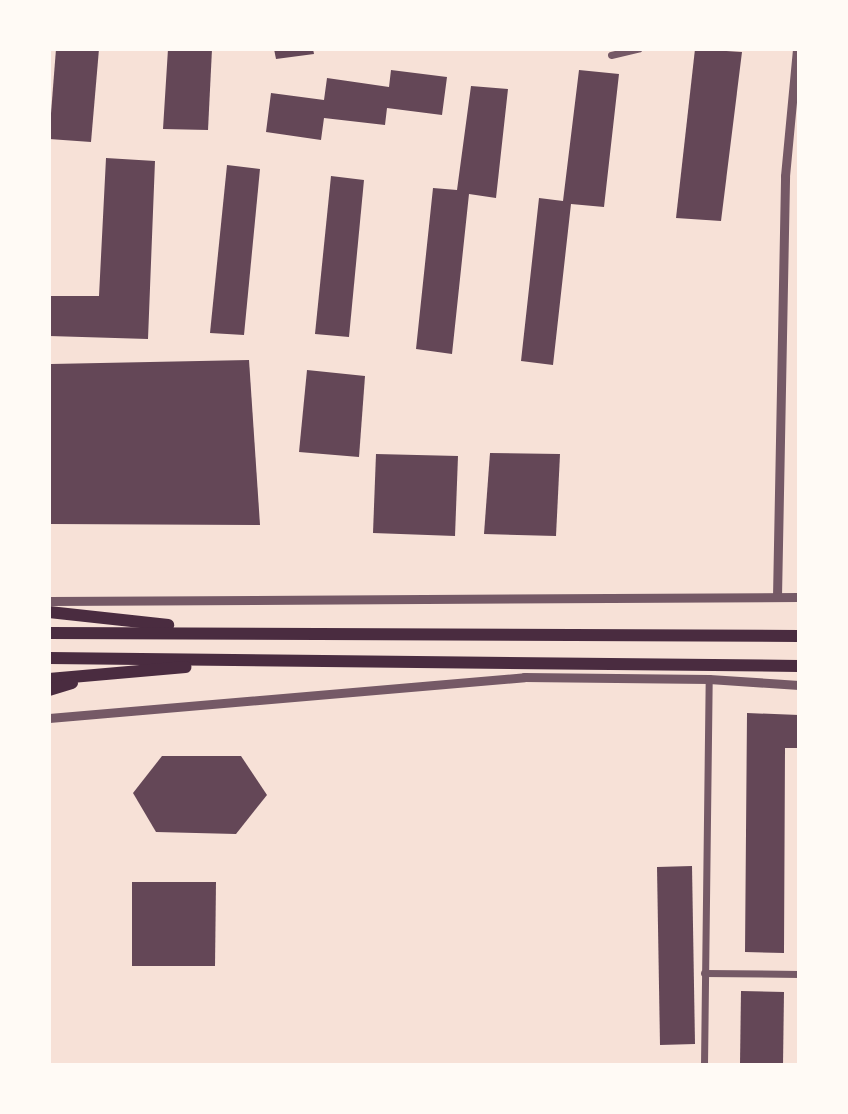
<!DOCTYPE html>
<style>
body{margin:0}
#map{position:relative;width:848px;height:1114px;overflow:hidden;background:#f7e1d7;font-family:Montserrat,sans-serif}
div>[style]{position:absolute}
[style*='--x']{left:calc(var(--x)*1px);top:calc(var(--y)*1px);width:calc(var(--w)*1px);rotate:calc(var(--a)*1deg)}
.building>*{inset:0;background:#644757}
.minor>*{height:7px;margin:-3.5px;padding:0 3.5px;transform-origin:3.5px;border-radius:3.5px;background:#755966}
.tertiary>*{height:9px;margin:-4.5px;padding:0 4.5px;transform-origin:4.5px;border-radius:4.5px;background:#755966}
.trunk>*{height:12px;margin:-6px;padding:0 6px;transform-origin:6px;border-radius:6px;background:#4a2c40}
span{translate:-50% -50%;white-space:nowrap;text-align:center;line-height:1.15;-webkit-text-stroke:6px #fffaf5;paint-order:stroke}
.frame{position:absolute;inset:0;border:51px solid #fffaf5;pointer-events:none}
</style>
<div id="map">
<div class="building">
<div style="clip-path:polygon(56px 49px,99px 49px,91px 142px,49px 139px)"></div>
<div style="clip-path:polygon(168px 49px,212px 49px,208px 130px,163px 129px)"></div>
<div style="clip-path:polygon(274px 49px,313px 49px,314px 54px,276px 59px)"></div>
<div style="clip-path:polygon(695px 49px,742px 52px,721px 221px,676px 218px)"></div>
<div style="clip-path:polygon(391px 70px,447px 77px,442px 115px,387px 108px,385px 125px,324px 118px,321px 140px,266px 132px,271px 93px,324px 100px,327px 78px,389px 87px)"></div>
<div style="clip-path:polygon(579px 70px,619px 74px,604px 207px,571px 204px,553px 365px,521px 361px,539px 198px,563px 201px)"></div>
<div style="clip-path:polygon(471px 86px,508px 89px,496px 198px,469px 194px,452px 354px,416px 349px,433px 188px,457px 190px)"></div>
<div style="clip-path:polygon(106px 158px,155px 161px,148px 339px,49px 336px,49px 296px,99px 296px)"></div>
<div style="clip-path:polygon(227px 165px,260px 169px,244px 335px,210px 333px)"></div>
<div style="clip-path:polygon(331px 176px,364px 180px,349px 337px,315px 334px)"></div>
<div style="clip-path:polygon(249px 360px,260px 525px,51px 524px,51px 364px)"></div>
<div style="clip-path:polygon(307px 370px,365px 376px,359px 457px,299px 452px)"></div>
<div style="clip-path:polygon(490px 453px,560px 454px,556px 536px,484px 534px)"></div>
<div style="clip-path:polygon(376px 454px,458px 456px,455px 536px,373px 533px)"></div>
<div style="clip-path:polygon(747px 713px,799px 715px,799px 748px,785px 748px,784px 953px,745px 952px)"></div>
<div style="clip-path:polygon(162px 756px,241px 756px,267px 795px,236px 834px,156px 832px,133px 793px)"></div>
<div style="clip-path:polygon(692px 866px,695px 1044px,660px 1045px,657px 867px)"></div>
<div style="clip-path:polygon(132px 882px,216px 882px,215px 966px,132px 966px)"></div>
<div style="clip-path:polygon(741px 991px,784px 992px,783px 1065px,740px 1065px)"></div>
</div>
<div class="minor">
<div style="--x:611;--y:55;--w:28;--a:-13"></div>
<div style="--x:704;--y:973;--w:95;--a:0.6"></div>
<div style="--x:704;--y:1065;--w:386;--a:-89.3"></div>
</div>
<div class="tertiary">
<div style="--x:777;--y:597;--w:421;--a:-88.9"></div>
<div style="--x:785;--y:176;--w:128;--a:-84.6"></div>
<div style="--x:49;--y:601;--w:750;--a:-0.31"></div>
<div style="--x:49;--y:718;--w:477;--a:-4.9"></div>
<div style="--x:524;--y:677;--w:185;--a:0.6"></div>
<div style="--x:709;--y:679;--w:90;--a:3.8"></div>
</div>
<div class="trunk">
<div style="--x:49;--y:612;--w:120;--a:6.2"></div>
<div style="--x:49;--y:633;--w:750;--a:0.23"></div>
<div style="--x:49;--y:658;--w:750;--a:0.61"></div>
<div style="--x:49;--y:679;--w:137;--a:-5"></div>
<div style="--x:49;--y:690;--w:24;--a:-17"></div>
</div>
<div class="frame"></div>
</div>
